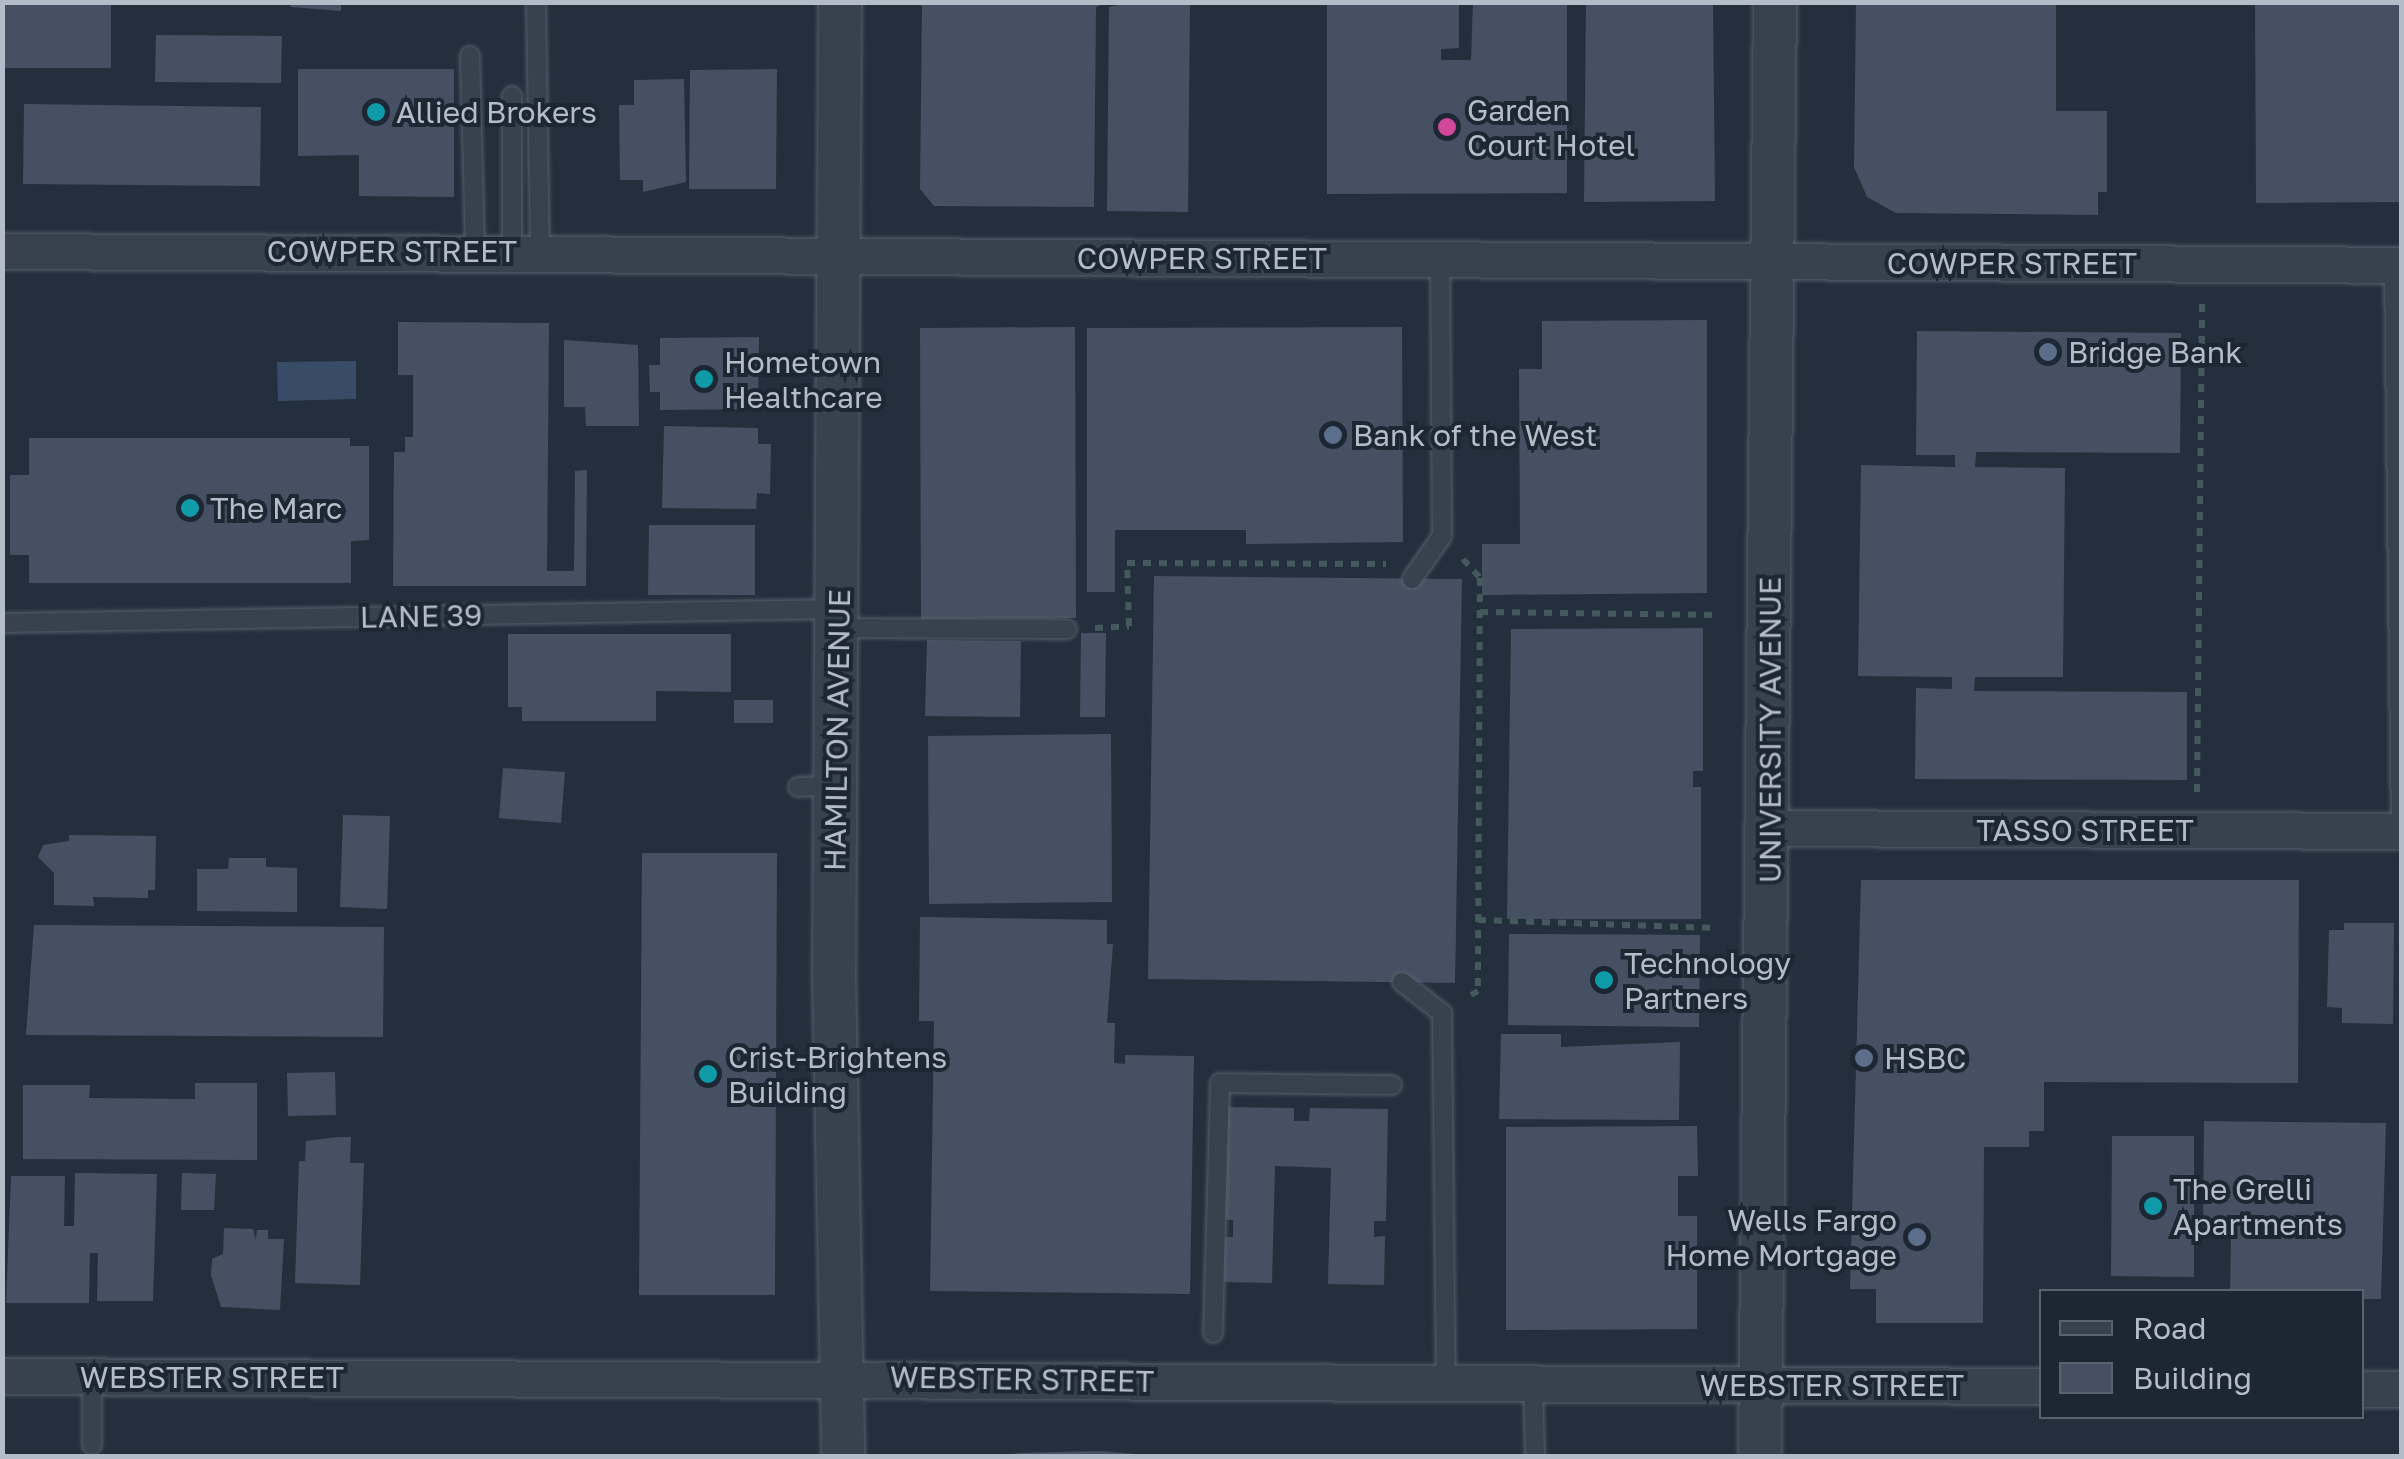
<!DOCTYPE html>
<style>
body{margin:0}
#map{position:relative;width:2404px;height:1459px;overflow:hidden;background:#242f3e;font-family:"Golos Text",sans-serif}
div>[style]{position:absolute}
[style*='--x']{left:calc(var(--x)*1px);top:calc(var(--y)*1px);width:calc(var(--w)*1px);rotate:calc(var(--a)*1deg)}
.water>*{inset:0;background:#394c67}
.building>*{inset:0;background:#455162}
.path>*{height:6px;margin-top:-3px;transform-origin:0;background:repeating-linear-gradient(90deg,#44595c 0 8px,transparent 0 16px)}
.roads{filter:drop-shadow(0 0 2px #565f6c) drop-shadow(0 0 2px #565f6c)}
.service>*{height:18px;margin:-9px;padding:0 9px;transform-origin:9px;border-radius:9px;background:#38414e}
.minor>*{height:35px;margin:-17.5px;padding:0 17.5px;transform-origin:17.5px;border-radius:17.5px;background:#38414e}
.tertiary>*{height:42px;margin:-21px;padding:0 21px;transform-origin:21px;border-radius:21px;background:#38414e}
.dots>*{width:28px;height:28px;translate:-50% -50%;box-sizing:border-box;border:5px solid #1d2633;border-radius:50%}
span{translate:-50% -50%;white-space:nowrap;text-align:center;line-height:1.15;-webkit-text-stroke:8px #1d2633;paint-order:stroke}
.poi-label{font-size:30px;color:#b4bcc9}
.left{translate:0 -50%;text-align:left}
.right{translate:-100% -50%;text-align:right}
.street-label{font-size:30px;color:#b4bcc9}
.frame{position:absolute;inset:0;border:5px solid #b4bcc9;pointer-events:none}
.legend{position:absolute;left:2039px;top:1289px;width:325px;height:130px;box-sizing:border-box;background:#1d2633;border:2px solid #59626f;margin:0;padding:12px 18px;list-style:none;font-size:30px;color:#b4bcc9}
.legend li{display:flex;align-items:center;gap:20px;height:50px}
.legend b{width:50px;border:2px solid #59626f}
</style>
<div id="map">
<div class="water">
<div style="clip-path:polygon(356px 361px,356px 399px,278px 401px,277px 362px)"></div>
</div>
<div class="building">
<div style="clip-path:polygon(2px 2px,111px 2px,111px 68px,2px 68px)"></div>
<div style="clip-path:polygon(291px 2px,341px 2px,341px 11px,291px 7px)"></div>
<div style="clip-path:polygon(914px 2px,1109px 2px,1096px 7px,1094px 207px,934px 206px,920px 189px,922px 6px)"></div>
<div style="clip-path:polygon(1133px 2px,1190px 2px,1188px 212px,1107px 211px,1109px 7px)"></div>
<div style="clip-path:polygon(1327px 2px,1459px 2px,1459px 48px,1441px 49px,1441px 60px,1471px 60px,1473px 2px,1567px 2px,1567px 193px,1327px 194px)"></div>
<div style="clip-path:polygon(1586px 2px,1713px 2px,1715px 201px,1584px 202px)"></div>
<div style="clip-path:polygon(1856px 2px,2056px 2px,2056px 111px,2107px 111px,2107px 192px,2098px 192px,2098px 215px,1896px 213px,1867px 197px,1854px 167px)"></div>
<div style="clip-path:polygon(2255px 2px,2402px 2px,2402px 202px,2256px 203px)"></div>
<div style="clip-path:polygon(156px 35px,282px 36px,281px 83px,155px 82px)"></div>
<div style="clip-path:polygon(298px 69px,454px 69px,454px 197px,359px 196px,359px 155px,298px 156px)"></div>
<div style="clip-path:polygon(777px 69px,776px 189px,689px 189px,690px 70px)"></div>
<div style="clip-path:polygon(684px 79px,686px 182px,643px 192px,643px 180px,620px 180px,619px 105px,634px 105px,634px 80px)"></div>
<div style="clip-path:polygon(24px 104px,261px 107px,260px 186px,23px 184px)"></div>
<div style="clip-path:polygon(1707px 320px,1707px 593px,1482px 595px,1482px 544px,1520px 544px,1519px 369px,1542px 369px,1542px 321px)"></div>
<div style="clip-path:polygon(398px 322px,549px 323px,547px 571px,574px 571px,575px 471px,587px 470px,586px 586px,393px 586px,394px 452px,405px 452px,405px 437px,413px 437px,413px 375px,398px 375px)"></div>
<div style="clip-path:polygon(1075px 327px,1076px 618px,921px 619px,920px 328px)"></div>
<div style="clip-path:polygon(1402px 327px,1403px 542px,1246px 544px,1246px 530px,1115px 530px,1115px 592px,1087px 592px,1087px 328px)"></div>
<div style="clip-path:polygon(1917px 331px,2181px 333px,2180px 453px,1976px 452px,1975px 467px,2065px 468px,2063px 677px,1975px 677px,1974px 691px,2187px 692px,2187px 780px,1915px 779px,1916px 688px,1952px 689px,1952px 677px,1858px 676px,1861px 465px,1955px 467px,1955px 455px,1916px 455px)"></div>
<div style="clip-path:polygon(759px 337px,758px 409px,660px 410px,660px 392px,650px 392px,649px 365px,660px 365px,660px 338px)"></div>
<div style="clip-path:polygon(564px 340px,638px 345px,639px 426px,586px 426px,585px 407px,564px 407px)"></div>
<div style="clip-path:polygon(664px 426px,758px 428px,758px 444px,771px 444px,770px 494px,757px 493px,756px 509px,662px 508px)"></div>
<div style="clip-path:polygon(29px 438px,350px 438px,350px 446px,369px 446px,369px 540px,351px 541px,351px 583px,29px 583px,29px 555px,10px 555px,10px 475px,29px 475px)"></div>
<div style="clip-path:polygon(649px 525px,755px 525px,755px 595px,648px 595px)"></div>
<div style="clip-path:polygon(1154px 576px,1462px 579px,1455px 983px,1148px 979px)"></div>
<div style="clip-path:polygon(1703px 628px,1703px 771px,1693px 771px,1693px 787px,1701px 787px,1701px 919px,1507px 919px,1511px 629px)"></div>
<div style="clip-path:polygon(1081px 633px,1106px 633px,1105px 717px,1080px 717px)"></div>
<div style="clip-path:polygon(508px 634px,731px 634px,731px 692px,656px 691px,656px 721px,522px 721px,522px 707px,508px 707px)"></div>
<div style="clip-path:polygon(927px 640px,1021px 641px,1020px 717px,925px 716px)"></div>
<div style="clip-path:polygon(734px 700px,773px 700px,773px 723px,734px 723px)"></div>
<div style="clip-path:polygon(1111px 734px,1112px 902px,929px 904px,928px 736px)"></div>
<div style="clip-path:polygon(503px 768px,565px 772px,561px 823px,499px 818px)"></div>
<div style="clip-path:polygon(343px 815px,390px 816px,387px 909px,340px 907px)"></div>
<div style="clip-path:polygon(69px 835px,156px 836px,155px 890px,148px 890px,148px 898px,93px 897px,94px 906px,54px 905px,54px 873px,38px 857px,43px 845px,69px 841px)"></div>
<div style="clip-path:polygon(642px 853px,777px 853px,775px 1295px,639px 1295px)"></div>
<div style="clip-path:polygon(229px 858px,266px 858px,266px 867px,297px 868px,297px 912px,197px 911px,197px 869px,228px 869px)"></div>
<div style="clip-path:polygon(1861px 880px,2299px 880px,2298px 1083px,2044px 1082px,2044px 1131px,2029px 1131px,2029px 1147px,1984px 1147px,1983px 1323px,1876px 1323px,1876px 1289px,1850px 1289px)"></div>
<div style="clip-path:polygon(920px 917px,1107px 920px,1107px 944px,1113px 944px,1107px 1023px,1115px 1023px,1114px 1063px,1125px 1064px,1125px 1055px,1194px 1056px,1190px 1294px,930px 1291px,934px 1021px,919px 1021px)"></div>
<div style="clip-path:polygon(2344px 923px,2394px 923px,2393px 1024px,2342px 1023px,2342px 1008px,2327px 1007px,2329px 930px,2344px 930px)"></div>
<div style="clip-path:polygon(34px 925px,384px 927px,383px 1037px,26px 1035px)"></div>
<div style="clip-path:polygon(1509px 934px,1700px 935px,1699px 1027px,1508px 1025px)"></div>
<div style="clip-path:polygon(1501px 1034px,1561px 1034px,1561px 1047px,1680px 1042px,1679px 1120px,1499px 1119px)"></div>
<div style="clip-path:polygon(335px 1072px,336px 1115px,288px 1116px,287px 1073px)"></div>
<div style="clip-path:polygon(195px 1083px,257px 1083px,257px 1160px,23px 1159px,23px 1085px,90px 1085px,89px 1098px,195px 1099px)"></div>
<div style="clip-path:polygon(1222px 1107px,1294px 1108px,1294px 1121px,1309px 1121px,1310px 1108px,1388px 1109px,1386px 1221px,1374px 1221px,1374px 1237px,1385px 1236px,1384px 1285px,1328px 1284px,1331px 1168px,1275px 1166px,1272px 1283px,1220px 1282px,1220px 1237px,1233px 1237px,1233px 1220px,1220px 1219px)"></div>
<div style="clip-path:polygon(2204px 1121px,2386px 1123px,2381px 1299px,2362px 1299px,2362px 1292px,2230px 1292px,2231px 1234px,2203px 1234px)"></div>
<div style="clip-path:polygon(1697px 1126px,1698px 1176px,1678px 1176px,1678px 1216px,1697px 1216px,1697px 1329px,1506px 1330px,1506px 1127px)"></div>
<div style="clip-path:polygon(2112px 1136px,2194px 1136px,2194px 1277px,2111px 1276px)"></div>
<div style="clip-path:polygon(338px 1137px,351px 1137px,350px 1163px,364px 1163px,360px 1285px,295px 1283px,299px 1161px,305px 1161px,306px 1141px)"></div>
<div style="clip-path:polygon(75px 1173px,157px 1174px,153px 1301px,97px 1301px,98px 1253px,90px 1253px,89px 1303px,6px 1303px,11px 1176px,65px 1176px,64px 1226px,74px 1226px)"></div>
<div style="clip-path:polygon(182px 1173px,216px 1174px,214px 1210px,181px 1210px)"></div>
<div style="clip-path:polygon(224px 1228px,253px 1229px,256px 1240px,257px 1230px,268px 1230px,268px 1239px,284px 1239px,280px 1310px,221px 1307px,211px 1275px,212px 1259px,223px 1254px)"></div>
<div style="clip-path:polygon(1099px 1451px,1160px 1456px,1004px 1456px,1018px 1453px)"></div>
</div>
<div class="path">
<div style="--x:1463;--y:559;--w:25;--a:48"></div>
<div style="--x:1480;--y:578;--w:413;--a:90.3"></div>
<div style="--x:1478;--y:991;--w:14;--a:150"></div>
<div style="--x:1480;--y:612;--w:238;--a:0.7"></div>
<div style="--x:1095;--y:628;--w:34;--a:-3"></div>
<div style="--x:1129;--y:626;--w:63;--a:-91.8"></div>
<div style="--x:1127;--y:563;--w:259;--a:0.2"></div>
<div style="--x:2197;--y:792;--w:492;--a:-89.4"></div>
<div style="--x:1478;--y:920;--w:238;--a:1.9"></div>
</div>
<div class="roads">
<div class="service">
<div style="--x:536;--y:2;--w:250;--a:89.1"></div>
<div style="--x:470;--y:56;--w:195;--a:88.5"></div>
<div style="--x:512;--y:96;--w:156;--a:90"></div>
<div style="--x:2394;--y:265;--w:566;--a:89.29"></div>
<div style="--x:1412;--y:579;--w:52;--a:-55.1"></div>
<div style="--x:1442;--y:536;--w:277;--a:-90.4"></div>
<div style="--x:2;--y:623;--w:836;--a:-0.96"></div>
<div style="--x:839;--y:628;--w:228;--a:0.3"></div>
<div style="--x:798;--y:787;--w:38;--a:-2"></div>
<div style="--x:1402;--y:982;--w:51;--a:37.8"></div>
<div style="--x:1442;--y:1013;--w:370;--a:89.4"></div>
<div style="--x:1213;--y:1333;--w:250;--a:-88.4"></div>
<div style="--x:1220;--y:1083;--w:172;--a:0.7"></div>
<div style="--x:1533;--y:1384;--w:72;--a:88.4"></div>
<div style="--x:92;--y:1445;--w:69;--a:-90"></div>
</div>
<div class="minor">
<div style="--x:2;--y:251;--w:2400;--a:0.33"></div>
<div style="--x:1769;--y:828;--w:633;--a:0.27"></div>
<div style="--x:2;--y:1376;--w:2040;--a:0.28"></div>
<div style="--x:2362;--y:1389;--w:40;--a:0"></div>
</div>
<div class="tertiary">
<div style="--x:840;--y:2;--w:972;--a:90.35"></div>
<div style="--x:834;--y:974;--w:482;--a:88.9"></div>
<div style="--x:1760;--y:1456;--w:1454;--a:-89.41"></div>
</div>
</div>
<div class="dots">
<div style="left:376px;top:112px;background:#0f9aa8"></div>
<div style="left:1447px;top:127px;background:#d1479c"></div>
<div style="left:2048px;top:352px;background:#5c6f8a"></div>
<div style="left:704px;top:379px;background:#0f9aa8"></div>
<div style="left:1333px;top:435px;background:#5c6f8a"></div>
<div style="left:190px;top:508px;background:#0f9aa8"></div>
<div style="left:1604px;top:980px;background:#0f9aa8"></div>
<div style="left:1864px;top:1058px;background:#5c6f8a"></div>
<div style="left:708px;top:1074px;background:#0f9aa8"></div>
<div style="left:2153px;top:1206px;background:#0f9aa8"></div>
<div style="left:1917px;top:1237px;background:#5c6f8a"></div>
</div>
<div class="poi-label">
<span class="left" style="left:1467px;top:127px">Garden<br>Court Hotel</span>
<span class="left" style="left:396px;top:112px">Allied Brokers</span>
<span class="left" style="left:2068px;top:352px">Bridge Bank</span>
<span class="left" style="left:724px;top:379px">Hometown<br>Healthcare</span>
<span class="left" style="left:1353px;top:435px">Bank of the West</span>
<span class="left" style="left:210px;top:508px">The Marc</span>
<span class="left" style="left:1624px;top:980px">Technology<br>Partners</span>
<span class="left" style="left:728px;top:1074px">Crist-Brightens<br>Building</span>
<span class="left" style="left:1884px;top:1058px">HSBC</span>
<span class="left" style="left:2173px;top:1206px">The Grelli<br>Apartments</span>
<span class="right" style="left:1897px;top:1237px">Wells Fargo<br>Home Mortgage</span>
</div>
<div class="street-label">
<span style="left:392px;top:251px">COWPER STREET</span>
<span style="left:1202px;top:258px">COWPER STREET</span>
<span style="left:2012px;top:263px">COWPER STREET</span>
<span style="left:421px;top:616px;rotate:-1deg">LANE 39</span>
<span style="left:837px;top:730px;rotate:-89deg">HAMILTON AVENUE</span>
<span style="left:1770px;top:730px;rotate:-90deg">UNIVERSITY AVENUE</span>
<span style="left:2085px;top:830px">TASSO STREET</span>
<span style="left:212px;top:1377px">WEBSTER STREET</span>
<span style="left:1022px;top:1379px;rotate:1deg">WEBSTER STREET</span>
<span style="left:1832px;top:1385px">WEBSTER STREET</span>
</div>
<div class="frame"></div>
<ul class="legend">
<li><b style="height:12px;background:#38414e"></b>Road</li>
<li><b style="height:28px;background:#455162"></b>Building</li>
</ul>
</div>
